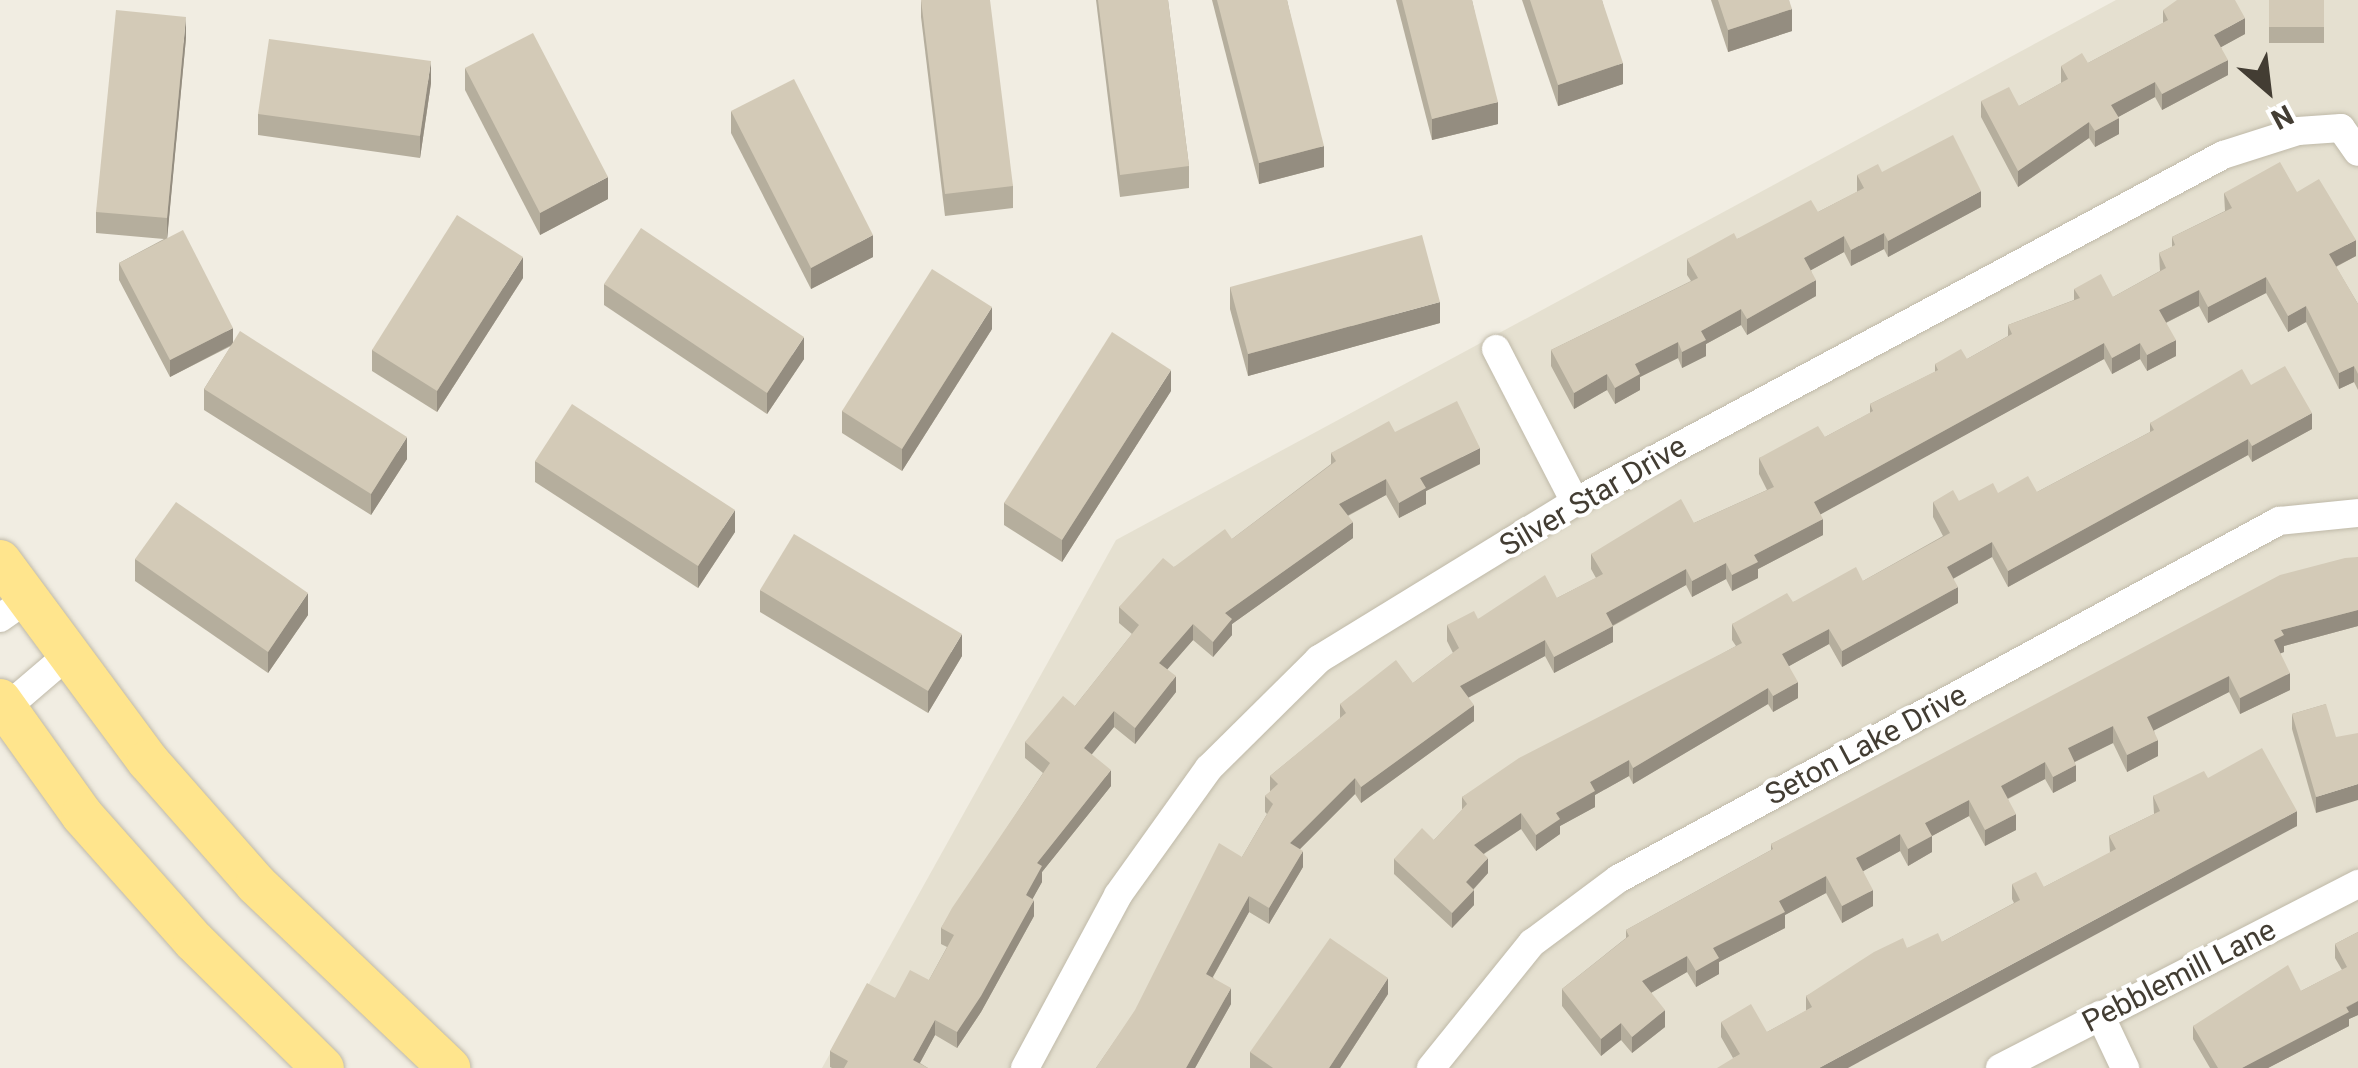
<!DOCTYPE html>
<style>
body{margin:0}
#map{position:relative;width:2358px;height:1068px;overflow:hidden;background:#f1ede2;font-family:Roboto,sans-serif}
div>[style]{position:absolute}
[style*='--x']{left:calc(var(--x)*1px);top:calc(var(--y)*1px);width:calc(var(--w)*1px);rotate:calc(var(--a)*1deg)}
.residential>*{inset:0;background:#e5e0d0}
.roads{filter:drop-shadow(0 0 2px #bfb9a8) drop-shadow(0 0 2px #bfb9a8)}
.minor>*{height:28px;margin:-14px;padding:0 14px;transform-origin:14px;border-radius:14px;background:#fff}
.primary>*{height:42px;margin:-21px;padding:0 21px;transform-origin:21px;border-radius:21px;background:#ffe58d}
.wall>*{inset:0;background:#b5ae9d}
.shaded-wall>*{inset:0;background:#948d80}
.building>*{inset:0;background:#d3cab7}
span{translate:-50% -50%;white-space:nowrap;text-align:center;line-height:1.15;-webkit-text-stroke:8px #fff;paint-order:stroke}
.street-label{font-size:30px;color:#433d33}
.north{position:absolute;left:2218px;top:40px;width:100px;height:100px;-webkit-text-stroke:8px #fff;paint-order:stroke;rotate:152deg;font-size:28px;font-weight:700;line-height:40px;text-align:center;color:#433d33}
.north::after{content:'';display:block;margin:auto;width:35px;height:45px;background:#433d33;clip-path:polygon(50% 0,100% 100%,50% 72%,0 100%)}
</style>
<div id="map">
<div class="residential">
<div style="clip-path:polygon(2116px 0,2358px 0,2358px 1068px,822px 1068px,1116px 540px)"></div>
</div>
<div class="roads">
<div class="minor">
<div style="--x:1496;--y:349;--w:172;--a:62.7"></div>
<div style="--x:0;--y:618;--w:33;--a:-35"></div>
<div style="--x:0;--y:713;--w:89;--a:-40.5"></div>
<div style="--x:2100;--y:1015;--w:59;--a:64.7"></div>
<div style="--x:1025;--y:1068;--w:196;--a:-61.7"></div>
<div style="--x:1118;--y:895;--w:156;--a:-54.4"></div>
<div style="--x:1209;--y:768;--w:155;--a:-44.7"></div>
<div style="--x:1319;--y:659;--w:300;--a:-31.5"></div>
<div style="--x:1575;--y:502;--w:735;--a:-28.17"></div>
<div style="--x:2223;--y:155;--w:79;--a:-17.7"></div>
<div style="--x:2298;--y:131;--w:43;--a:-4"></div>
<div style="--x:2341;--y:128;--w:29;--a:55"></div>
<div style="--x:1431;--y:1068;--w:161;--a:-51.1"></div>
<div style="--x:1532;--y:943;--w:107;--a:-36.7"></div>
<div style="--x:1618;--y:879;--w:752;--a:-28.44"></div>
<div style="--x:2279;--y:521;--w:79;--a:-5.8"></div>
<div style="--x:2000;--y:1068;--w:403;--a:-27.2"></div>
</div>
<div class="primary">
<div style="--x:0;--y:561;--w:249;--a:53.5"></div>
<div style="--x:148;--y:761;--w:164;--a:48.7"></div>
<div style="--x:256;--y:884;--w:267;--a:43.6"></div>
<div style="--x:0;--y:700;--w:141;--a:54.5"></div>
<div style="--x:82;--y:815;--w:169;--a:48.4"></div>
<div style="--x:194;--y:941;--w:181;--a:44.6"></div>
</div>
</div>
<div class="wall">
<div style="clip-path:polygon(921px 0,1013px 186px,1013px 208px,945px 216px,921px 17px)"></div>
<div style="clip-path:polygon(1096px 0,1168px 0,1189px 166px,1189px 188px,1120px 197px)"></div>
<div style="clip-path:polygon(1212px 0,1287px 0,1324px 167px,1259px 184px)"></div>
<div style="clip-path:polygon(1396px 0,1472px 0,1498px 124px,1432px 140px)"></div>
<div style="clip-path:polygon(1522px 0,1602px 0,1623px 84px,1558px 106px)"></div>
<div style="clip-path:polygon(1711px 0,1789px 0,1792px 31px,1728px 52px)"></div>
<div style="clip-path:polygon(2269px 0,2324px 0,2324px 43px,2269px 43px)"></div>
<div style="clip-path:polygon(2163px 10px,2245px 34px,2221px 47px,2228px 75px,2162px 110px,2155px 97px,2118px 117px,2119px 134px,2095px 147px,2089px 138px,2018px 187px,1981px 117px,1981px 101px,2019px 106px,2061px 83px,2061px 66px,2088px 63px,2163px 23px)"></div>
<div style="clip-path:polygon(186px 38px,167px 238px,233px 342px,407px 459px,371px 515px,204px 410px,204px 389px,231px 346px,170px 377px,119px 280px,119px 263px,164px 239px,96px 233px,96px 212px)"></div>
<div style="clip-path:polygon(465px 68px,608px 199px,540px 235px,465px 90px)"></div>
<div style="clip-path:polygon(431px 83px,420px 158px,258px 135px,258px 114px)"></div>
<div style="clip-path:polygon(731px 111px,873px 257px,811px 289px,731px 133px)"></div>
<div style="clip-path:polygon(1882px 172px,1981px 207px,1888px 257px,1884px 249px,1851px 266px,1844px 252px,1811px 270px,1816px 296px,1747px 335px,1741px 325px,1706px 344px,1706px 356px,1682px 368px,1678px 358px,1640px 377px,1640px 390px,1615px 404px,1607px 390px,1574px 409px,1551px 366px,1551px 350px,1691px 281px,1687px 275px,1687px 259px,1737px 239px,1818px 212px,1857px 192px,1857px 175px)"></div>
<div style="clip-path:polygon(2297px 192px,2356px 256px,2336px 267px,2358px 304px,2358px 390px,2354px 382px,2339px 389px,2306px 322px,2288px 332px,2266px 293px,2208px 323px,2199px 306px,2166px 323px,2176px 356px,2147px 371px,2140px 359px,2112px 374px,2104px 359px,1820px 514px,1823px 535px,1758px 569px,1758px 578px,1732px 591px,1726px 579px,1692px 597px,1686px 585px,1613px 626px,1613px 642px,1554px 673px,1545px 656px,1468px 698px,1474px 721px,1361px 803px,1355px 794px,1300px 849px,1303px 867px,1269px 924px,1249px 912px,1213px 977px,1231px 1004px,1195px 1068px,1096px 1068px,1242px 857px,1267px 814px,1265px 812px,1265px 796px,1270px 792px,1270px 776px,1340px 719px,1340px 704px,1413px 683px,1453px 653px,1447px 641px,1447px 625px,1478px 619px,1557px 598px,1596px 578px,1591px 569px,1591px 554px,1694px 523px,1767px 490px,1759px 474px,1759px 458px,1825px 437px,1870px 413px,1870px 404px,1935px 372px,1935px 364px,1967px 359px,2008px 336px,2008px 325px,2074px 300px,2074px 289px,2113px 297px,2160px 271px,2159px 253px,2172px 247px,2172px 237px,2225px 211px,2224px 193px)"></div>
<div style="clip-path:polygon(523px 278px,437px 412px,372px 371px,372px 350px)"></div>
<div style="clip-path:polygon(604px 284px,804px 359px,767px 414px,604px 305px)"></div>
<div style="clip-path:polygon(1230px 287px,1440px 323px,1248px 376px,1230px 309px)"></div>
<div style="clip-path:polygon(992px 329px,902px 471px,842px 433px,842px 411px)"></div>
<div style="clip-path:polygon(2251px 385px,2312px 429px,2252px 462px,2248px 455px,2008px 587px,1992px 557px,1953px 579px,1958px 603px,1842px 667px,1829px 644px,1789px 666px,1798px 698px,1773px 712px,1768px 704px,1633px 784px,1629px 776px,1595px 795px,1595px 807px,1560px 826px,1560px 834px,1536px 851px,1521px 829px,1484px 854px,1488px 873px,1474px 889px,1474px 905px,1452px 928px,1394px 874px,1394px 859px,1434px 840px,1462px 810px,1462px 797px,1736px 646px,1732px 640px,1732px 624px,1793px 602px,1863px 581px,1943px 536px,1933px 517px,1933px 502px,1959px 501px,1998px 493px,2037px 492px,2150px 432px,2150px 423px)"></div>
<div style="clip-path:polygon(1171px 391px,1062px 562px,1004px 525px,1004px 503px)"></div>
<div style="clip-path:polygon(1395px 432px,1480px 464px,1426px 491px,1426px 504px,1399px 518px,1386px 495px,1348px 516px,1353px 538px,1232px 624px,1232px 635px,1213px 657px,1193px 640px,1167px 669px,1176px 692px,1135px 744px,1114px 727px,1091px 754px,1111px 786px,1042px 872px,1042px 882px,1032px 899px,1034px 916px,981px 1012px,957px 1048px,935px 1035px,920px 1063px,928px 1068px,832px 1068px,830px 1067px,830px 1051px,895px 998px,929px 980px,947px 947px,941px 944px,941px 928px,1043px 773px,1025px 758px,1025px 742px,1075px 706px,1132px 634px,1119px 623px,1119px 607px,1174px 567px,1232px 539px,1331px 464px,1331px 453px)"></div>
<div style="clip-path:polygon(535px 461px,735px 532px,698px 588px,535px 482px)"></div>
<div style="clip-path:polygon(2358px 557px,2358px 626px,2284px 646px,2284px 652px,2280px 653px,2290px 690px,2240px 714px,2229px 692px,2154px 730px,2158px 756px,2127px 772px,2113px 743px,2075px 762px,2076px 781px,2053px 793px,2045px 779px,2008px 799px,2016px 830px,1985px 846px,1969px 816px,1932px 836px,1932px 852px,1908px 866px,1900px 851px,1863px 871px,1873px 906px,1842px 923px,1826px 893px,1785px 915px,1785px 928px,1719px 962px,1719px 974px,1696px 987px,1687px 972px,1651px 993px,1665px 1027px,1632px 1053px,1621px 1040px,1601px 1056px,1562px 1006px,1562px 989px,1626px 938px,1626px 930px,1771px 850px,1771px 844px)"></div>
<div style="clip-path:polygon(135px 559px,308px 615px,268px 673px,135px 581px)"></div>
<div style="clip-path:polygon(760px 590px,962px 656px,928px 713px,760px 612px)"></div>
<div style="clip-path:polygon(2326px 704px,2316px 813px,2292px 729px,2292px 714px)"></div>
<div style="clip-path:polygon(2208px 778px,2297px 826px,1733px 1058px,1721px 1037px,1721px 1022px,1767px 1032px,1806px 1011px,1806px 996px,1907px 948px,1942px 942px,2014px 903px,2012px 899px,2012px 884px,2044px 887px,2110px 853px,2109px 836px,2154px 814px,2153px 796px)"></div>
<div style="clip-path:polygon(2358px 932px,2358px 1015px,2349px 1019px,2349px 1026px,2268px 1068px,2210px 1068px,2193px 1039px,2193px 1026px,2301px 991px,2342px 970px,2335px 958px,2335px 944px)"></div>
<div style="clip-path:polygon(1388px 994px,1340px 1068px,1250px 1068px,1250px 1052px)"></div>
</div>
<div class="shaded-wall">
<div style="clip-path:polygon(1792px 9px,1792px 31px,1728px 52px,1728px 30px)"></div>
<div style="clip-path:polygon(186px 17px,186px 38px,167px 240px,167px 218px)"></div>
<div style="clip-path:polygon(2245px 18px,2245px 34px,2214px 51px,2214px 35px)"></div>
<div style="clip-path:polygon(2228px 60px,2228px 75px,2162px 110px,2162px 94px)"></div>
<div style="clip-path:polygon(431px 61px,431px 83px,420px 158px,420px 136px)"></div>
<div style="clip-path:polygon(1623px 63px,1623px 84px,1558px 106px,1558px 85px)"></div>
<div style="clip-path:polygon(2155px 82px,2155px 97px,2111px 121px,2111px 105px)"></div>
<div style="clip-path:polygon(1498px 102px,1498px 124px,1432px 140px,1432px 119px)"></div>
<div style="clip-path:polygon(2119px 118px,2119px 134px,2095px 147px,2095px 131px)"></div>
<div style="clip-path:polygon(2089px 122px,2089px 138px,2018px 187px,2018px 171px)"></div>
<div style="clip-path:polygon(1324px 146px,1324px 167px,1259px 184px,1259px 163px)"></div>
<div style="clip-path:polygon(608px 177px,608px 199px,540px 235px,540px 213px)"></div>
<div style="clip-path:polygon(1981px 191px,1981px 207px,1888px 257px,1888px 241px)"></div>
<div style="clip-path:polygon(1884px 233px,1884px 249px,1851px 266px,1851px 250px)"></div>
<div style="clip-path:polygon(873px 235px,873px 257px,811px 289px,811px 268px)"></div>
<div style="clip-path:polygon(1844px 236px,1844px 252px,1804px 274px,1804px 258px)"></div>
<div style="clip-path:polygon(2356px 240px,2356px 256px,2329px 270px,2329px 254px)"></div>
<div style="clip-path:polygon(523px 257px,523px 278px,437px 412px,437px 391px)"></div>
<div style="clip-path:polygon(2266px 277px,2266px 293px,2208px 323px,2208px 307px)"></div>
<div style="clip-path:polygon(1816px 280px,1816px 296px,1747px 335px,1747px 319px)"></div>
<div style="clip-path:polygon(2199px 290px,2199px 306px,2159px 326px,2159px 310px)"></div>
<div style="clip-path:polygon(1440px 302px,1440px 323px,1248px 376px,1248px 354px)"></div>
<div style="clip-path:polygon(2306px 306px,2306px 322px,2288px 332px,2288px 316px)"></div>
<div style="clip-path:polygon(992px 307px,992px 329px,902px 471px,902px 449px)"></div>
<div style="clip-path:polygon(1741px 309px,1741px 325px,1706px 344px,1706px 356px,1682px 368px,1682px 352px,1701px 331px)"></div>
<div style="clip-path:polygon(233px 328px,233px 344px,170px 377px,170px 360px)"></div>
<div style="clip-path:polygon(804px 337px,804px 359px,767px 414px,767px 393px)"></div>
<div style="clip-path:polygon(2176px 340px,2176px 356px,2147px 371px,2147px 355px)"></div>
<div style="clip-path:polygon(1678px 342px,1678px 358px,1640px 377px,1640px 390px,1615px 404px,1615px 388px,1635px 364px)"></div>
<div style="clip-path:polygon(2104px 343px,2104px 359px,1814px 518px,1814px 502px)"></div>
<div style="clip-path:polygon(2140px 343px,2140px 359px,2112px 374px,2112px 358px)"></div>
<div style="clip-path:polygon(2354px 366px,2354px 382px,2339px 389px,2339px 373px)"></div>
<div style="clip-path:polygon(1171px 370px,1171px 391px,1062px 562px,1062px 540px)"></div>
<div style="clip-path:polygon(1607px 374px,1607px 390px,1574px 409px,1574px 393px)"></div>
<div style="clip-path:polygon(2312px 413px,2312px 429px,2252px 462px,2252px 446px)"></div>
<div style="clip-path:polygon(407px 437px,407px 459px,371px 515px,371px 494px)"></div>
<div style="clip-path:polygon(2248px 439px,2248px 455px,2008px 587px,2008px 571px)"></div>
<div style="clip-path:polygon(1480px 448px,1480px 464px,1426px 491px,1426px 504px,1399px 518px,1399px 503px,1420px 478px)"></div>
<div style="clip-path:polygon(1386px 479px,1386px 495px,1339px 520px,1339px 504px)"></div>
<div style="clip-path:polygon(735px 510px,735px 532px,698px 588px,698px 566px)"></div>
<div style="clip-path:polygon(1823px 519px,1823px 535px,1758px 569px,1758px 578px,1732px 591px,1732px 575px,1754px 555px)"></div>
<div style="clip-path:polygon(1353px 522px,1353px 538px,1232px 624px,1232px 635px,1213px 657px,1213px 642px,1225px 613px)"></div>
<div style="clip-path:polygon(1992px 542px,1992px 557px,1947px 582px,1947px 567px)"></div>
<div style="clip-path:polygon(1726px 563px,1726px 579px,1692px 597px,1692px 581px)"></div>
<div style="clip-path:polygon(1686px 569px,1686px 585px,1606px 629px,1606px 613px)"></div>
<div style="clip-path:polygon(1958px 587px,1958px 603px,1842px 667px,1842px 651px)"></div>
<div style="clip-path:polygon(308px 593px,308px 615px,268px 673px,268px 652px)"></div>
<div style="clip-path:polygon(2358px 610px,2358px 626px,2284px 646px,2284px 652px,2274px 656px,2274px 640px,2281px 630px)"></div>
<div style="clip-path:polygon(1193px 624px,1193px 640px,1159px 679px,1159px 663px)"></div>
<div style="clip-path:polygon(1613px 626px,1613px 642px,1554px 673px,1554px 657px)"></div>
<div style="clip-path:polygon(1829px 629px,1829px 644px,1782px 670px,1782px 654px)"></div>
<div style="clip-path:polygon(962px 634px,962px 656px,928px 713px,928px 691px)"></div>
<div style="clip-path:polygon(1545px 640px,1545px 656px,1460px 702px,1460px 686px)"></div>
<div style="clip-path:polygon(2290px 673px,2290px 690px,2240px 714px,2240px 698px)"></div>
<div style="clip-path:polygon(1176px 676px,1176px 692px,1135px 744px,1135px 728px)"></div>
<div style="clip-path:polygon(2229px 676px,2229px 692px,2147px 734px,2147px 717px)"></div>
<div style="clip-path:polygon(1798px 682px,1798px 698px,1773px 712px,1773px 696px)"></div>
<div style="clip-path:polygon(1768px 688px,1768px 704px,1633px 784px,1633px 768px)"></div>
<div style="clip-path:polygon(1474px 705px,1474px 721px,1361px 803px,1361px 787px)"></div>
<div style="clip-path:polygon(1114px 711px,1114px 727px,1084px 764px,1084px 748px)"></div>
<div style="clip-path:polygon(2113px 726px,2113px 743px,2068px 765px,2068px 748px)"></div>
<div style="clip-path:polygon(2158px 740px,2158px 756px,2127px 772px,2127px 755px)"></div>
<div style="clip-path:polygon(1629px 760px,1629px 776px,1595px 795px,1595px 807px,1560px 826px,1560px 834px,1536px 851px,1536px 835px,1556px 813px,1590px 782px)"></div>
<div style="clip-path:polygon(2045px 762px,2045px 779px,2001px 802px,2001px 786px)"></div>
<div style="clip-path:polygon(2076px 765px,2076px 781px,2053px 793px,2053px 777px)"></div>
<div style="clip-path:polygon(1111px 770px,1111px 786px,1042px 872px,1042px 882px,1026px 911px,1026px 895px,1037px 863px)"></div>
<div style="clip-path:polygon(1355px 778px,1355px 794px,1290px 859px,1290px 843px)"></div>
<div style="clip-path:polygon(2358px 784px,2358px 800px,2316px 813px,2316px 797px)"></div>
<div style="clip-path:polygon(1969px 800px,1969px 816px,1932px 836px,1932px 852px,1908px 866px,1908px 849px,1925px 823px)"></div>
<div style="clip-path:polygon(2297px 811px,2297px 826px,1848px 1068px,1819px 1068px)"></div>
<div style="clip-path:polygon(1521px 813px,1521px 829px,1474px 860px,1474px 845px)"></div>
<div style="clip-path:polygon(2016px 814px,2016px 830px,1985px 846px,1985px 830px)"></div>
<div style="clip-path:polygon(1900px 834px,1900px 851px,1856px 875px,1856px 858px)"></div>
<div style="clip-path:polygon(1303px 851px,1303px 867px,1269px 924px,1269px 908px)"></div>
<div style="clip-path:polygon(1488px 858px,1488px 873px,1466px 897px,1466px 882px)"></div>
<div style="clip-path:polygon(1826px 876px,1826px 893px,1785px 915px,1785px 928px,1719px 962px,1719px 974px,1696px 987px,1696px 971px,1713px 948px,1779px 901px)"></div>
<div style="clip-path:polygon(1474px 890px,1474px 905px,1452px 928px,1452px 913px)"></div>
<div style="clip-path:polygon(1873px 890px,1873px 906px,1842px 923px,1842px 906px)"></div>
<div style="clip-path:polygon(1249px 896px,1249px 912px,1206px 989px,1206px 974px)"></div>
<div style="clip-path:polygon(1034px 900px,1034px 916px,981px 1012px,957px 1048px,957px 1032px)"></div>
<div style="clip-path:polygon(1687px 956px,1687px 972px,1642px 998px,1642px 981px)"></div>
<div style="clip-path:polygon(1388px 978px,1388px 994px,1340px 1068px,1329px 1068px)"></div>
<div style="clip-path:polygon(1231px 988px,1231px 1004px,1195px 1068px,1186px 1068px)"></div>
<div style="clip-path:polygon(2358px 1001px,2358px 1015px,2349px 1019px,2349px 1026px,2268px 1068px,2242px 1068px)"></div>
<div style="clip-path:polygon(1665px 1010px,1665px 1027px,1632px 1053px,1632px 1037px)"></div>
<div style="clip-path:polygon(935px 1020px,935px 1035px,917px 1068px,913px 1060px)"></div>
<div style="clip-path:polygon(1621px 1023px,1621px 1040px,1601px 1056px,1601px 1039px)"></div>
</div>
<div class="building">
<div style="clip-path:polygon(921px 0,990px 0,1013px 186px,945px 194px)"></div>
<div style="clip-path:polygon(1098px 0,1168px 0,1189px 166px,1120px 175px)"></div>
<div style="clip-path:polygon(1217px 0,1287px 0,1324px 146px,1259px 163px)"></div>
<div style="clip-path:polygon(1402px 0,1472px 0,1498px 102px,1432px 119px)"></div>
<div style="clip-path:polygon(1530px 0,1602px 0,1623px 63px,1558px 85px)"></div>
<div style="clip-path:polygon(1718px 0,1789px 0,1792px 9px,1728px 30px)"></div>
<div style="clip-path:polygon(2177px 0,2235px 0,2245px 18px,2214px 35px,2228px 60px,2162px 94px,2155px 82px,2111px 105px,2119px 118px,2095px 131px,2089px 122px,2018px 171px,1981px 101px,2009px 87px,2019px 106px,2068px 79px,2061px 66px,2082px 53px,2088px 63px,2168px 20px,2163px 10px)"></div>
<div style="clip-path:polygon(2269px 0,2324px 0,2324px 27px,2269px 27px)"></div>
<div style="clip-path:polygon(116px 10px,186px 17px,167px 218px,96px 212px)"></div>
<div style="clip-path:polygon(533px 33px,608px 177px,540px 213px,465px 68px)"></div>
<div style="clip-path:polygon(269px 39px,431px 61px,420px 136px,258px 114px)"></div>
<div style="clip-path:polygon(794px 79px,873px 235px,811px 268px,731px 111px)"></div>
<div style="clip-path:polygon(1953px 135px,1981px 191px,1888px 241px,1884px 233px,1851px 250px,1844px 236px,1804px 258px,1816px 280px,1747px 319px,1741px 309px,1701px 331px,1706px 340px,1682px 352px,1678px 342px,1635px 364px,1640px 374px,1615px 388px,1607px 374px,1574px 393px,1551px 350px,1698px 278px,1687px 259px,1734px 233px,1737px 239px,1811px 200px,1818px 212px,1864px 188px,1857px 175px,1878px 164px,1882px 172px)"></div>
<div style="clip-path:polygon(2280px 162px,2297px 192px,2319px 179px,2356px 240px,2329px 254px,2358px 304px,2358px 374px,2354px 366px,2339px 373px,2306px 306px,2288px 316px,2266px 277px,2208px 307px,2199px 290px,2159px 310px,2176px 340px,2147px 355px,2140px 343px,2112px 358px,2104px 343px,1814px 502px,1823px 519px,1754px 555px,1758px 562px,1732px 575px,1726px 563px,1692px 581px,1686px 569px,1606px 613px,1613px 626px,1554px 657px,1545px 640px,1460px 686px,1474px 705px,1361px 787px,1355px 778px,1290px 843px,1303px 851px,1269px 908px,1249px 896px,1206px 974px,1231px 988px,1186px 1068px,1096px 1068px,1135px 1010px,1219px 843px,1242px 857px,1273px 804px,1265px 796px,1278px 784px,1270px 776px,1346px 713px,1340px 704px,1396px 660px,1413px 683px,1459px 648px,1447px 625px,1474px 611px,1478px 619px,1545px 575px,1557px 598px,1603px 574px,1591px 554px,1681px 499px,1694px 523px,1774px 487px,1759px 458px,1818px 426px,1825px 437px,1873px 411px,1870px 404px,1938px 370px,1935px 364px,1961px 349px,1967px 359px,2012px 334px,2008px 325px,2080px 298px,2074px 289px,2101px 274px,2113px 297px,2166px 268px,2159px 253px,2175px 245px,2172px 237px,2232px 208px,2224px 193px)"></div>
<div style="clip-path:polygon(457px 215px,523px 257px,437px 391px,372px 350px)"></div>
<div style="clip-path:polygon(641px 228px,804px 337px,767px 393px,604px 284px)"></div>
<div style="clip-path:polygon(183px 230px,233px 328px,170px 360px,119px 263px)"></div>
<div style="clip-path:polygon(1422px 235px,1440px 302px,1248px 354px,1230px 287px)"></div>
<div style="clip-path:polygon(932px 269px,992px 307px,902px 449px,842px 411px)"></div>
<div style="clip-path:polygon(240px 331px,407px 437px,371px 494px,204px 389px)"></div>
<div style="clip-path:polygon(1112px 332px,1171px 370px,1062px 540px,1004px 503px)"></div>
<div style="clip-path:polygon(2285px 366px,2312px 413px,2252px 446px,2248px 439px,2008px 571px,1992px 542px,1947px 567px,1958px 587px,1842px 651px,1829px 629px,1782px 654px,1798px 682px,1773px 696px,1768px 688px,1633px 768px,1629px 760px,1590px 782px,1595px 791px,1556px 813px,1560px 819px,1536px 835px,1521px 813px,1474px 845px,1488px 858px,1466px 882px,1474px 890px,1452px 913px,1394px 859px,1422px 828px,1434px 840px,1467px 804px,1462px 797px,1519px 758px,1742px 643px,1732px 624px,1787px 593px,1793px 602px,1856px 567px,1863px 581px,1950px 533px,1933px 502px,1953px 490px,1959px 501px,1993px 483px,1998px 493px,2028px 476px,2037px 492px,2154px 430px,2150px 423px,2242px 369px,2251px 385px)"></div>
<div style="clip-path:polygon(1457px 401px,1480px 448px,1420px 478px,1426px 488px,1399px 503px,1386px 479px,1339px 504px,1353px 522px,1225px 613px,1232px 619px,1213px 642px,1193px 624px,1159px 663px,1176px 676px,1135px 728px,1114px 711px,1084px 748px,1111px 770px,1037px 863px,1042px 866px,1026px 895px,1034px 900px,981px 996px,957px 1032px,935px 1020px,913px 1060px,928px 1068px,844px 1068px,848px 1061px,830px 1051px,867px 983px,895px 998px,910px 970px,929px 980px,954px 935px,941px 928px,952px 908px,1050px 763px,1025px 742px,1063px 696px,1075px 706px,1139px 625px,1119px 607px,1163px 558px,1174px 567px,1225px 529px,1232px 539px,1336px 461px,1331px 453px,1389px 421px,1395px 432px)"></div>
<div style="clip-path:polygon(572px 404px,735px 510px,698px 566px,535px 461px)"></div>
<div style="clip-path:polygon(176px 502px,308px 593px,268px 652px,135px 559px)"></div>
<div style="clip-path:polygon(794px 534px,962px 634px,928px 691px,760px 590px)"></div>
<div style="clip-path:polygon(2358px 557px,2358px 610px,2281px 630px,2284px 635px,2274px 640px,2290px 673px,2240px 698px,2229px 676px,2147px 717px,2158px 740px,2127px 755px,2113px 726px,2068px 748px,2076px 765px,2053px 777px,2045px 762px,2001px 786px,2016px 814px,1985px 830px,1969px 800px,1925px 823px,1932px 836px,1908px 849px,1900px 834px,1856px 858px,1873px 890px,1842px 906px,1826px 876px,1779px 901px,1785px 912px,1713px 948px,1719px 958px,1696px 971px,1687px 956px,1642px 981px,1665px 1010px,1632px 1037px,1621px 1023px,1601px 1039px,1562px 989px,1629px 936px,1626px 930px,1773px 849px,1771px 844px,2280px 575px,2345px 558px)"></div>
<div style="clip-path:polygon(2326px 704px,2336px 737px,2358px 733px,2358px 784px,2316px 797px,2292px 714px)"></div>
<div style="clip-path:polygon(2262px 748px,2297px 811px,1819px 1068px,1717px 1068px,1740px 1054px,1721px 1022px,1751px 1004px,1767px 1032px,1812px 1007px,1806px 996px,1874px 952px,1903px 938px,1907px 948px,1938px 933px,1942px 942px,2020px 900px,2012px 884px,2036px 872px,2044px 887px,2116px 849px,2109px 836px,2160px 811px,2153px 796px,2204px 771px,2208px 778px)"></div>
<div style="clip-path:polygon(2358px 932px,2358px 1001px,2346px 1007px,2349px 1012px,2242px 1068px,2218px 1068px,2193px 1026px,2288px 965px,2301px 991px,2347px 967px,2335px 944px)"></div>
<div style="clip-path:polygon(1330px 938px,1388px 978px,1329px 1068px,1273px 1068px,1250px 1052px)"></div>
</div>
<div class="street-label">
<span style="left:1593px;top:496px;rotate:-30deg">Silver Star Drive</span>
<span style="left:1866px;top:745px;rotate:-28deg">Seton Lake Drive</span>
<span style="left:2179px;top:976px;rotate:-27deg">Pebblemill Lane</span>
</div>
<div class="north">N</div>
</div>
